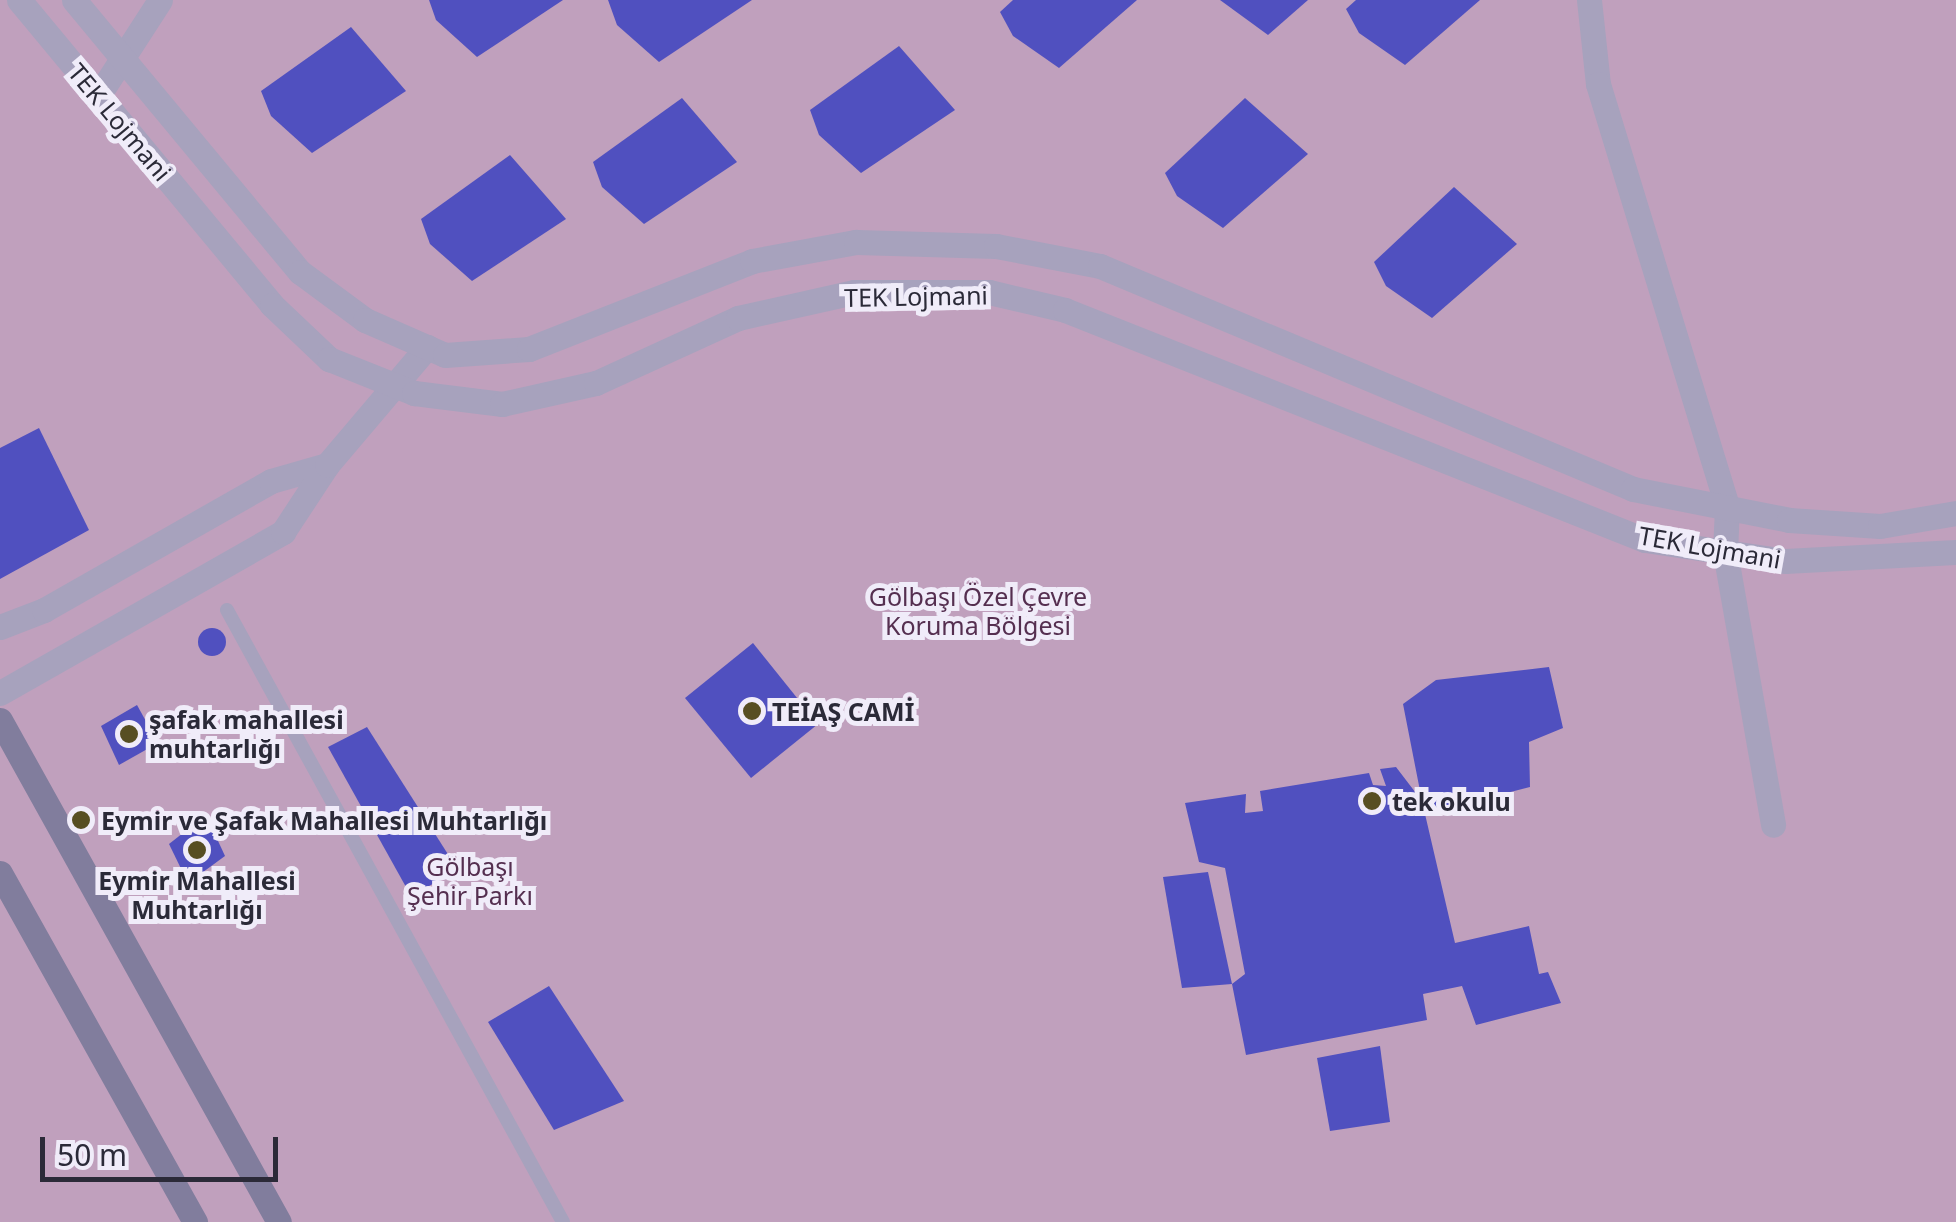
<!DOCTYPE html>
<meta charset="utf-8">
<style>
body{margin:0}
#map{position:relative;width:1956px;height:1222px;overflow:hidden;background:#e4dff2;font-family:"Noto Sans",sans-serif}
div>[style]{position:absolute}
[style*='--x']{left:calc(var(--x)*1px);top:calc(var(--y)*1px);width:calc(var(--w)*1px);rotate:calc(var(--a)*1deg)}
.green>*{inset:0;background:#c0a0bd}
.building>*{inset:0;background:#5050bf}
.round{border-radius:50%}
.service>*{height:14px;margin:-7px;padding:0 7px;transform-origin:7px;border-radius:7px;background:#a7a2bd}
.minor>*{height:25px;margin:-12.5px;padding:0 12.5px;transform-origin:12.5px;border-radius:12.5px;background:#a7a2bd}
.tertiary>*{height:25px;margin:-12.5px;padding:0 12.5px;transform-origin:12.5px;border-radius:12.5px;background:#a7a2bd}
.secondary>*{height:25px;margin:-12.5px;padding:0 12.5px;transform-origin:12.5px;border-radius:12.5px;background:#817d9d}
.dots>*{width:28px;height:28px;translate:-50% -50%;box-sizing:border-box;border:5px solid #f0ecf9;border-radius:50%}
span{translate:-50% -50%;white-space:nowrap;text-align:center;line-height:1.15;-webkit-text-stroke:10px #f0ecf9;paint-order:stroke}
.street-label{font-size:25px;color:#2b2a38}
.park-label{font-size:25px;color:#552f50}
.poi-label{font-size:25px;color:#2b2a38;font-weight:700}
.left{translate:0 -50%;text-align:left}
.scale{position:absolute;left:40px;top:1137px;width:238px;height:45px;box-sizing:border-box;border:5px solid #2b2a38;border-top:0;padding-left:12px;font-size:30px;line-height:35px;white-space:nowrap;color:#2b2a38;-webkit-text-stroke:8px #f0ecf9;paint-order:stroke}
</style>
<div id="map">
<div class="green">
<div style="clip-path:polygon(0 0,1956px 0,1956px 1222px,0 1222px)"></div>
</div>
<div class="building">
<div style="clip-path:polygon(429px 0,563px 0,477px 57px,436px 20px)"></div>
<div style="clip-path:polygon(608px 0,752px 0,659px 62px,617px 25px)"></div>
<div style="clip-path:polygon(1013px 0,1137px 0,1059px 68px,1013px 36px,1000px 12px)"></div>
<div style="clip-path:polygon(1220px 0,1308px 0,1268px 35px)"></div>
<div style="clip-path:polygon(1356px 0,1480px 0,1405px 65px,1359px 33px,1346px 9px)"></div>
<div style="clip-path:polygon(351px 27px,406px 91px,312px 153px,271px 116px,261px 91px)"></div>
<div style="clip-path:polygon(899px 46px,955px 110px,861px 173px,819px 135px,810px 110px)"></div>
<div style="clip-path:polygon(682px 98px,737px 162px,644px 224px,602px 187px,593px 162px)"></div>
<div style="clip-path:polygon(1245px 98px,1308px 154px,1223px 228px,1177px 196px,1165px 173px)"></div>
<div style="clip-path:polygon(510px 155px,566px 219px,472px 281px,430px 244px,421px 219px)"></div>
<div style="clip-path:polygon(1454px 187px,1517px 244px,1432px 318px,1386px 286px,1374px 262px)"></div>
<div style="clip-path:polygon(39px 428px,89px 530px,0 579px,0 448px)"></div>
<div class="round" style="left:198px;top:628px;width:28px;height:28px"></div>
<div style="clip-path:polygon(753px 643px,818px 724px,751px 778px,685px 698px)"></div>
<div style="clip-path:polygon(1549px 667px,1563px 728px,1529px 742px,1530px 787px,1425px 814px,1455px 943px,1529px 926px,1539px 974px,1548px 972px,1561px 1003px,1476px 1025px,1462px 986px,1423px 994px,1427px 1020px,1246px 1055px,1232px 984px,1245px 974px,1225px 868px,1199px 862px,1185px 803px,1246px 794px,1245px 813px,1263px 811px,1260px 791px,1369px 773px,1373px 785px,1386px 786px,1380px 769px,1396px 767px,1422px 801px,1403px 704px,1436px 680px)"></div>
<div style="clip-path:polygon(137px 705px,158px 743px,119px 765px,101px 726px)"></div>
<div style="clip-path:polygon(367px 727px,458px 870px,411px 896px,328px 747px)"></div>
<div style="clip-path:polygon(206px 815px,225px 856px,188px 883px,169px 844px)"></div>
<div style="clip-path:polygon(1208px 872px,1232px 984px,1182px 988px,1163px 877px)"></div>
<div style="clip-path:polygon(549px 986px,624px 1101px,554px 1130px,488px 1022px)"></div>
<div style="clip-path:polygon(1380px 1046px,1390px 1122px,1330px 1131px,1317px 1058px)"></div>
</div>
<div class="service">
<div style="--x:227;--y:610;--w:698;--a:61.23"></div>
</div>
<div class="minor">
<div style="--x:1589;--y:0;--w:84;--a:83.9"></div>
<div style="--x:1598;--y:84;--w:442;--a:73"></div>
<div style="--x:1727;--y:507;--w:45;--a:92.5"></div>
<div style="--x:1725;--y:552;--w:277;--a:80"></div>
<div style="--x:98;--y:96;--w:114;--a:-57.1"></div>
<div style="--x:0;--y:627;--w:47;--a:-21.1"></div>
<div style="--x:44;--y:610;--w:261;--a:-29.6"></div>
<div style="--x:271;--y:481;--w:58;--a:-15.9"></div>
<div style="--x:0;--y:693;--w:326;--a:-29.6"></div>
<div style="--x:283;--y:532;--w:80;--a:-56.7"></div>
<div style="--x:327;--y:465;--w:155;--a:-49.7"></div>
</div>
<div class="tertiary">
<div style="--x:19;--y:0;--w:396;--a:50.3"></div>
<div style="--x:272;--y:305;--w:79;--a:43.5"></div>
<div style="--x:329;--y:359;--w:92;--a:21.8"></div>
<div style="--x:414;--y:393;--w:89;--a:7.1"></div>
<div style="--x:502;--y:404;--w:96;--a:-12.6"></div>
<div style="--x:596;--y:383;--w:156;--a:-24.6"></div>
<div style="--x:738;--y:318;--w:119;--a:-12.6"></div>
<div style="--x:854;--y:292;--w:135;--a:0"></div>
<div style="--x:989;--y:292;--w:78;--a:13.3"></div>
<div style="--x:1065;--y:310;--w:624;--a:21.63"></div>
<div style="--x:1645;--y:540;--w:142;--a:8.5"></div>
<div style="--x:1785;--y:561;--w:171;--a:-3"></div>
<div style="--x:74;--y:0;--w:354;--a:50.3"></div>
<div style="--x:300;--y:272;--w:81;--a:36.4"></div>
<div style="--x:365;--y:320;--w:87;--a:23.6"></div>
<div style="--x:445;--y:355;--w:84;--a:-4.1"></div>
<div style="--x:529;--y:349;--w:240;--a:-21.5"></div>
<div style="--x:752;--y:261;--w:106;--a:-10.4"></div>
<div style="--x:856;--y:242;--w:140;--a:1.6"></div>
<div style="--x:996;--y:246;--w:106;--a:10.9"></div>
<div style="--x:1100;--y:266;--w:578;--a:22.7"></div>
<div style="--x:1633;--y:489;--w:159;--a:11.2"></div>
<div style="--x:1789;--y:520;--w:91;--a:3.8"></div>
<div style="--x:1880;--y:526;--w:77;--a:-9.7"></div>
</div>
<div class="secondary">
<div style="--x:0;--y:720;--w:574;--a:60.94"></div>
<div style="--x:0;--y:873;--w:400;--a:60.8"></div>
</div>
<div class="dots">
<div style="left:752px;top:711px;background:#574e22"></div>
<div style="left:129px;top:734px;background:#574e22"></div>
<div style="left:1372px;top:801px;background:#574e22"></div>
<div style="left:81px;top:820px;background:#574e22"></div>
<div style="left:197px;top:850px;background:#574e22"></div>
</div>
<div class="street-label">
<span style="left:120px;top:122px;rotate:50deg">TEK Lojmani</span>
<span style="left:916px;top:296px;rotate:-1deg">TEK Lojmani</span>
<span style="left:1710px;top:547px;rotate:10deg">TEK Lojmani</span>
</div>
<div class="park-label">
<span style="left:978px;top:611px">Gölbaşı Özel Çevre<br>Koruma Bölgesi</span>
<span style="left:470px;top:881px">Gölbaşı<br>Şehir Parkı</span>
</div>
<div class="poi-label">
<span class="left" style="left:772px;top:711px">TEİAŞ CAMİ</span>
<span class="left" style="left:149px;top:734px">şafak mahallesi<br>muhtarlığı</span>
<span class="left" style="left:1392px;top:801px">tek okulu</span>
<span class="left" style="left:101px;top:820px">Eymir ve Şafak Mahallesi Muhtarlığı</span>
<span style="left:197px;top:895px">Eymir Mahallesi<br>Muhtarlığı</span>
</div>
<div class="scale">50 m</div>
</div>
